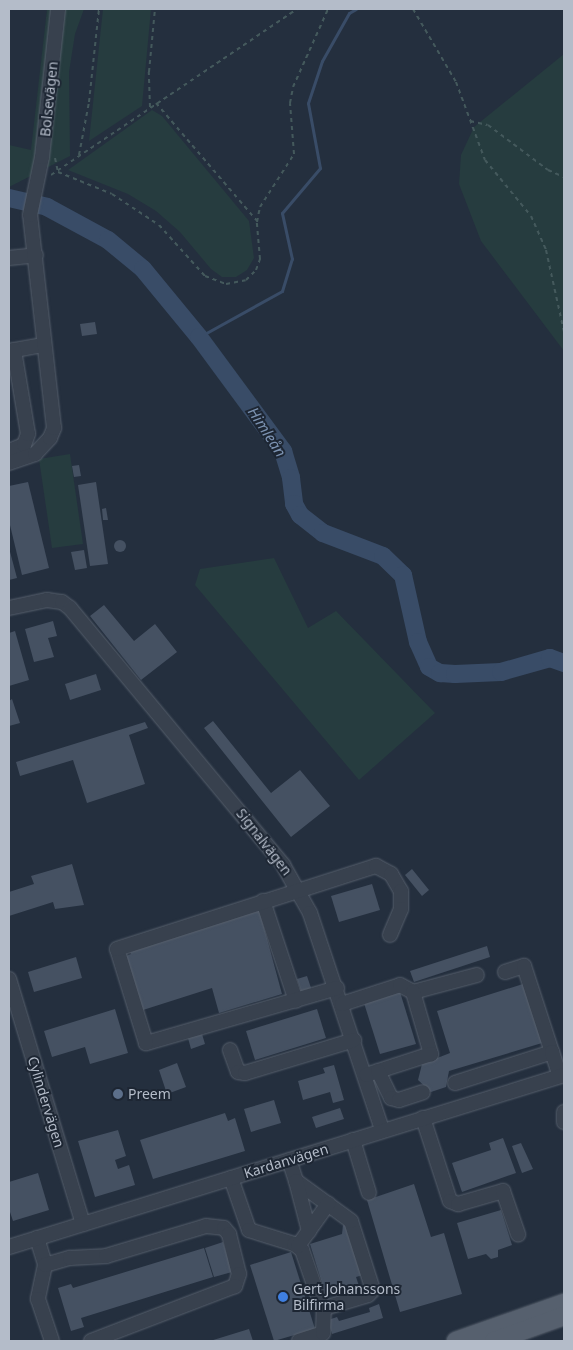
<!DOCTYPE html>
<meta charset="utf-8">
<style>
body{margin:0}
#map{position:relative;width:573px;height:1350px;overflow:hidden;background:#242f3e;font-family:"Noto Sans",sans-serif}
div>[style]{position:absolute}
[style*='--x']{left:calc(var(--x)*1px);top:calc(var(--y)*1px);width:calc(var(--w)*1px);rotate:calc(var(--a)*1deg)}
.green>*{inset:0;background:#263c3f}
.stream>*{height:3px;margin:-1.5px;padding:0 1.5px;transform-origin:1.5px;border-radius:1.5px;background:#394c67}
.river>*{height:18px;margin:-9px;padding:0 9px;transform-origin:9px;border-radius:9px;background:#394c67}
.building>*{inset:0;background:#455162}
.round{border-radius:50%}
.path>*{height:2px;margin-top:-1px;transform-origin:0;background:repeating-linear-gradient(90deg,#44595c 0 4px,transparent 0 8px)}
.roads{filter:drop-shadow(0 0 1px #565f6c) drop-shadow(0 0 1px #565f6c)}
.minor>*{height:14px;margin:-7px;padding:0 7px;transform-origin:7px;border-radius:7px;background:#38414e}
.major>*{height:18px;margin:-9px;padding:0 9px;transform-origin:9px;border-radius:9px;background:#56606e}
.dots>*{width:14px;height:14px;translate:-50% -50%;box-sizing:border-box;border:2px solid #1d2633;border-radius:50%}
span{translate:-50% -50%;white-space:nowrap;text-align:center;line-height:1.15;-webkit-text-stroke:4px #1d2633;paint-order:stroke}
.street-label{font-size:14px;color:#b4bcc9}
.poi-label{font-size:14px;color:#b4bcc9}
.left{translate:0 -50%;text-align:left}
.water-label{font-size:15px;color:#7c92b1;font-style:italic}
.frame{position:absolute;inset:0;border:10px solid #b4bcc9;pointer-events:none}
</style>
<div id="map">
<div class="green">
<div style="clip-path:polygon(47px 9px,84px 9px,75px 34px,69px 72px,70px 156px,9px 187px,9px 145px,31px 150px)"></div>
<div style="clip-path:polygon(103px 9px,151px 9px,142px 106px,89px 141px)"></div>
<div style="clip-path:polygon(564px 54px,564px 351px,481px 241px,459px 184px,461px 155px,474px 127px)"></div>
<div style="clip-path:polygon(152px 110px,162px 116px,249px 221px,254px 258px,247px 270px,236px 277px,222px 277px,211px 269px,180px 232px,156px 211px,128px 194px,68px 170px)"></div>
<div style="clip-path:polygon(70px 454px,83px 544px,52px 548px,39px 459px)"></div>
<div style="clip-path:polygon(274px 558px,308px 628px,336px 611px,435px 713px,359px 780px,195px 585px,200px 569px)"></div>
</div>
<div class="stream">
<div style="--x:199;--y:337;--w:95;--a:-29"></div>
<div style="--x:282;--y:291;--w:34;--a:-73"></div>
<div style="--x:292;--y:259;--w:47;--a:-102.3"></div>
<div style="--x:282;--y:213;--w:59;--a:-49.8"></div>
<div style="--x:320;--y:168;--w:66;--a:-100.5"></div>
<div style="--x:308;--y:103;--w:44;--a:-71.6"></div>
<div style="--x:322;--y:61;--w:55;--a:-60.6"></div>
<div style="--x:349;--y:13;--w:8;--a:-30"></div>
</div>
<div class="river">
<div style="--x:9;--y:198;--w:39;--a:13"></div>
<div style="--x:47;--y:207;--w:69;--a:28.4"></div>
<div style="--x:108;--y:240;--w:45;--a:39.6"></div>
<div style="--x:143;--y:269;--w:88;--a:50.5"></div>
<div style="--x:199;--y:337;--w:142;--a:53.6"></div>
<div style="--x:283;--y:451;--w:28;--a:73"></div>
<div style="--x:291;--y:478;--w:26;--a:83"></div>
<div style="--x:294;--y:504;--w:13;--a:61"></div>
<div style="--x:300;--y:515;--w:29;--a:38"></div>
<div style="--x:323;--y:533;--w:64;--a:21"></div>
<div style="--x:383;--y:556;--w:28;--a:44"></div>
<div style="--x:403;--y:575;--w:69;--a:77.4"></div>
<div style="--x:418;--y:642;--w:27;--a:66"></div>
<div style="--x:429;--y:667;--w:13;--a:29"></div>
<div style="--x:440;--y:673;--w:15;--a:4"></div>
<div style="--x:455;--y:674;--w:46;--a:-2.5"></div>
<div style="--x:501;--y:672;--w:51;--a:-15.9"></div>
<div style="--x:550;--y:658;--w:15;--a:20"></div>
</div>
<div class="building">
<div style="clip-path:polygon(95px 322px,97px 334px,82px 336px,80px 324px)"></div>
<div style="clip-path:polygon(79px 465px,81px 476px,74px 477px,72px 466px)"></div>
<div style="clip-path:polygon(28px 482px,49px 568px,22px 575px,9px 521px,9px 486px)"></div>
<div style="clip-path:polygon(96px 482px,108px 564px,90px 566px,78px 485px)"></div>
<div style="clip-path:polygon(106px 508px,108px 520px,103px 520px,102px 509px)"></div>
<div class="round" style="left:114px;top:540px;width:12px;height:12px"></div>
<div style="clip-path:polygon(9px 548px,17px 578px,9px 580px)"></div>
<div style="clip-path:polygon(84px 550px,87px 568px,75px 570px,71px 552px)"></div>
<div style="clip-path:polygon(104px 605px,134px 641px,155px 624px,177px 652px,141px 680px,90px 616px)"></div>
<div style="clip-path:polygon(53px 621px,57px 636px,48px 638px,54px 657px,34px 662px,25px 629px)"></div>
<div style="clip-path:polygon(15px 631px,29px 680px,9px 686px,9px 633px)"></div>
<div style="clip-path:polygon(96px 674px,101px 690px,70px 700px,65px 684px)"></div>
<div style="clip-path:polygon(12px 699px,20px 723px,9px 726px,9px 701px)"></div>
<div style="clip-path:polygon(213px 721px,271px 793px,300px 770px,330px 806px,291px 837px,204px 728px)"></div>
<div style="clip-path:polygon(145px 722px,148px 728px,129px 735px,145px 784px,87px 803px,73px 760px,20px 776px,16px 762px)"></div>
<div style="clip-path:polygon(72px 864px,84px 905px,55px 909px,53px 902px,9px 916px,9px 892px,34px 884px,31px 876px)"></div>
<div style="clip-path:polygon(412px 869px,429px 890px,422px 896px,405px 875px)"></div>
<div style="clip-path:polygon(372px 884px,380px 910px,339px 922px,331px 896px)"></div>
<div style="clip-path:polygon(259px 909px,282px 994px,219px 1013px,212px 988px,143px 1010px,126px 956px,131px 954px,129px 949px)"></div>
<div style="clip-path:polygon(487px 946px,490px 957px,414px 982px,410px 971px)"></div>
<div style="clip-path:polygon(76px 957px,82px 978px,34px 992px,28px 972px)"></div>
<div style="clip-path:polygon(307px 976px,312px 991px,302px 994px,297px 979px)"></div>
<div style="clip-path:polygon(523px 984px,542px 1043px,449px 1071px,446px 1087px,431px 1092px,418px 1080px,422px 1064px,450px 1053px,437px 1011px)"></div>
<div style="clip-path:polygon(400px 992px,416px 1044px,380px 1054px,364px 1003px)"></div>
<div style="clip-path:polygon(115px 1009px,128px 1053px,90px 1064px,85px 1047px,52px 1057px,44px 1031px)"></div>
<div style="clip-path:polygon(317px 1009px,326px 1038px,255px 1060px,246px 1031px)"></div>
<div style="clip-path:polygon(202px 1034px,205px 1044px,191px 1049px,188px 1038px)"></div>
<div style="clip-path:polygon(177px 1063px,186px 1087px,167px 1094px,159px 1070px)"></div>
<div style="clip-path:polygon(334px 1065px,344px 1100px,333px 1103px,330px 1092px,303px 1100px,298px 1081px,325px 1073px,323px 1068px)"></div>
<div style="clip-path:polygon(274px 1100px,281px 1123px,251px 1132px,244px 1109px)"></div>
<div style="clip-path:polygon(340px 1108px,344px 1119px,316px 1128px,312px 1117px)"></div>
<div style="clip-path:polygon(225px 1113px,228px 1121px,235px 1118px,245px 1151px,153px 1179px,140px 1140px)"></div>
<div style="clip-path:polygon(118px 1130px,126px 1156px,115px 1160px,118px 1169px,129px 1165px,135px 1185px,95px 1197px,78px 1141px)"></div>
<div style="clip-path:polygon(503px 1138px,516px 1173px,462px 1192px,452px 1163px,491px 1150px,489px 1143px)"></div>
<div style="clip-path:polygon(521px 1143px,533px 1169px,522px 1173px,512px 1146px)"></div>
<div style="clip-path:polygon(38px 1173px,49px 1210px,13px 1221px,9px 1209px,9px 1182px)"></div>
<div style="clip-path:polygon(414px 1184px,431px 1237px,444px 1233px,462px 1294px,400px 1312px,367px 1200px)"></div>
<div style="clip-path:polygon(501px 1210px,512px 1245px,498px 1250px,498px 1257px,491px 1259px,486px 1254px,468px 1259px,457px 1223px)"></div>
<div style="clip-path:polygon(343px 1225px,349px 1228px,363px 1275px,356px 1277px,359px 1286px,326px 1296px,310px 1244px,342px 1234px)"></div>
<div style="clip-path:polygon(223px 1242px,232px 1272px,214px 1277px,205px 1248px)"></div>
<div style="clip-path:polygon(204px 1248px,213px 1277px,81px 1318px,84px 1327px,71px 1331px,58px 1288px,71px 1284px,73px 1288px)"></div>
<div style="clip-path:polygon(291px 1252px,315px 1329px,274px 1341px,250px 1265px)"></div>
<div style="clip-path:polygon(379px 1304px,383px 1318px,332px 1334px,328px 1320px,337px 1317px,339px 1321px,370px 1312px,369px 1308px)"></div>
<div style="clip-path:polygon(249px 1329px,253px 1341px,210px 1341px)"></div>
</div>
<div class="path">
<div style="--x:413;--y:9;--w:85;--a:59.5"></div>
<div style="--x:456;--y:82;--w:83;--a:69.6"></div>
<div style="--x:485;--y:160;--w:72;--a:50.6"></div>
<div style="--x:531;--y:216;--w:37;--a:66"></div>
<div style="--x:546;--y:250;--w:84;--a:77.6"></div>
<div style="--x:156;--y:103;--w:155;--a:49.4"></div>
<div style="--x:150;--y:107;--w:35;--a:-92"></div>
<div style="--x:149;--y:72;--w:63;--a:-84.6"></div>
<div style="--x:470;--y:121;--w:18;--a:13"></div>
<div style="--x:488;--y:125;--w:75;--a:36.9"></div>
<div style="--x:548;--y:170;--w:17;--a:24"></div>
<div style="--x:79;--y:155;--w:54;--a:-79.3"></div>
<div style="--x:89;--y:102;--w:94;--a:-83.9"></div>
<div style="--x:55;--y:158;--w:14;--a:78"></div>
<div style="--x:58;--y:172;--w:58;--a:22.2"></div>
<div style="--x:112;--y:194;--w:56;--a:33.4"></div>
<div style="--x:159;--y:225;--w:69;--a:48"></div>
<div style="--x:205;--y:276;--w:22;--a:21"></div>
<div style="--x:226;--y:284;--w:20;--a:-11"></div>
<div style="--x:246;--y:280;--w:14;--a:-45"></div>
<div style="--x:256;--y:270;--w:12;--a:-70"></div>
<div style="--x:260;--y:259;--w:37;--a:-95"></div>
<div style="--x:257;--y:222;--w:15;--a:-79"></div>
<div style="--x:260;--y:207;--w:63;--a:-57.3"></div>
<div style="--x:294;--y:154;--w:51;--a:-94.5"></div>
<div style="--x:290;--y:103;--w:16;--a:-79"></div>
<div style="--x:293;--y:87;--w:85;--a:-65.8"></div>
<div style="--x:51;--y:175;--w:297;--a:-34"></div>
</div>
<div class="roads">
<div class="minor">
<div style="--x:9;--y:258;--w:27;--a:-6"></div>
<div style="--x:9;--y:351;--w:35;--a:-10"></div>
<div style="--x:9;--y:451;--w:16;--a:-22"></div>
<div style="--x:24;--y:445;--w:12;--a:-70"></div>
<div style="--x:28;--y:434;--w:85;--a:-99.5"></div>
<div style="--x:9;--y:463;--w:28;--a:-19"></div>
<div style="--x:35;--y:454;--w:22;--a:-47"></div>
<div style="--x:50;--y:438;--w:11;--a:-68"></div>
<div style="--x:54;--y:428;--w:214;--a:-96.4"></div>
<div style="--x:30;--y:215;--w:59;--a:-78.3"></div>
<div style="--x:42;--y:157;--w:149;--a:-83.8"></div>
<div style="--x:9;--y:608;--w:39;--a:-12"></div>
<div style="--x:47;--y:600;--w:15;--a:8"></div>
<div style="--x:62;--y:602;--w:10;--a:37"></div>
<div style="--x:70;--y:608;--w:334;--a:50.3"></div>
<div style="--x:283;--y:865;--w:55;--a:60.6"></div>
<div style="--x:310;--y:913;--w:229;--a:71.6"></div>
<div style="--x:263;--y:901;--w:105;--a:71.7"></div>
<div style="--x:505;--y:972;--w:20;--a:-18"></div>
<div style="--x:524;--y:966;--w:90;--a:72"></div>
<div style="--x:9;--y:979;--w:256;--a:73.2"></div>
<div style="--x:337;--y:988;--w:199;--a:163.9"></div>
<div style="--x:146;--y:1043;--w:98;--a:-107.1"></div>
<div style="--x:117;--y:949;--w:272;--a:-17.8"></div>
<div style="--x:376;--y:866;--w:17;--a:28"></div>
<div style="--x:391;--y:874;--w:20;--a:60"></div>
<div style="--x:401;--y:891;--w:18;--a:90"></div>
<div style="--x:401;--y:909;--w:28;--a:113"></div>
<div style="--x:413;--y:992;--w:66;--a:-14.9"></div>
<div style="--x:342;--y:1004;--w:61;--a:-18.1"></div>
<div style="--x:400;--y:985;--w:15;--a:28"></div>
<div style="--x:413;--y:992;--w:65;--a:73.8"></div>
<div style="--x:431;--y:1054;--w:68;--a:162.1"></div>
<div style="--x:230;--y:1050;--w:23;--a:70"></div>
<div style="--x:238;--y:1072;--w:7;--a:8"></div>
<div style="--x:245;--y:1073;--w:114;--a:-16.8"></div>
<div style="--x:378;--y:1071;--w:30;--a:64"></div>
<div style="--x:391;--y:1098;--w:8;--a:14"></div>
<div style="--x:399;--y:1100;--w:25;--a:-18"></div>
<div style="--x:455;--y:1083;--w:102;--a:-17.7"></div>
<div style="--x:552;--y:1052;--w:25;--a:72"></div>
<div style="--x:564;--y:1112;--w:10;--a:90"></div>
<div style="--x:423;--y:1118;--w:87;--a:72"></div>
<div style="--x:450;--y:1201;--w:9;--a:21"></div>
<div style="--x:458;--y:1204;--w:47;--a:-16.1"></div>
<div style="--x:503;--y:1191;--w:46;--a:70.8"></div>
<div style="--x:353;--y:1140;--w:55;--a:73.2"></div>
<div style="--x:231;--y:1178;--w:55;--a:70.9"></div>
<div style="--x:249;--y:1230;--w:47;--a:17.3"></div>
<div style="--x:294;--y:1244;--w:10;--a:37"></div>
<div style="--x:302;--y:1250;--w:58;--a:70.9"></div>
<div style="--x:321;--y:1305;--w:7;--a:16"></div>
<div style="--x:328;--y:1307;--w:42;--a:-16.7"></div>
<div style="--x:368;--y:1295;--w:7;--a:-45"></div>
<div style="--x:373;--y:1290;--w:72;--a:-107.7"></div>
<div style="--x:351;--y:1221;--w:68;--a:-144"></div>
<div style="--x:296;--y:1181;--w:22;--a:-108"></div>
<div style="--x:296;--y:1181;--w:52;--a:75.4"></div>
<div style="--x:37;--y:1238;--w:28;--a:73"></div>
<div style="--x:45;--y:1265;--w:35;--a:102"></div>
<div style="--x:38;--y:1299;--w:44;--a:71.6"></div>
<div style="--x:298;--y:1246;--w:52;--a:-54.5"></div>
<div style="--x:9;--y:1247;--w:581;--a:-17.22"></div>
<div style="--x:45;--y:1265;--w:26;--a:-16"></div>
<div style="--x:70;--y:1258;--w:36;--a:-3"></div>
<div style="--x:106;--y:1256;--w:104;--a:-16.7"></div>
<div style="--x:206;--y:1226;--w:18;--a:6"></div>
<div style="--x:224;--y:1228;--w:8;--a:50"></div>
<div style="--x:229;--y:1234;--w:41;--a:76"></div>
<div style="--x:239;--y:1274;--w:13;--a:108"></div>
<div style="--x:235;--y:1286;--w:154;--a:159.1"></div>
<div style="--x:299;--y:1341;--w:25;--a:-18"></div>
<div style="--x:323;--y:1333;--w:26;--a:-88"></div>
</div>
<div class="major">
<div style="--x:456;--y:1341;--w:114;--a:-19.4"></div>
<div style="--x:494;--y:1341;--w:74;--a:-19.7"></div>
</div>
</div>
<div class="dots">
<div style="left:118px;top:1094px;background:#5c6f8a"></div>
<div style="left:283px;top:1297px;background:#3f7fe0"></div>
</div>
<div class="street-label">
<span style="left:49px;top:99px;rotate:-84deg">Bolsevägen</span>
<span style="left:264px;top:842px;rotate:52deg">Signalvägen</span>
<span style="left:46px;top:1102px;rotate:73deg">Cylindervägen</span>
<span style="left:286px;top:1161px;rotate:-17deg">Kardanvägen</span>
</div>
<div class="poi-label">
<span class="left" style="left:128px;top:1094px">Preem</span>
<span class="left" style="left:293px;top:1297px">Gert Johanssons<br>Bilfirma</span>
</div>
<div class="water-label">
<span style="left:267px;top:432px;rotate:57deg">Himleån</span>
</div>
<div class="frame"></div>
</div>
